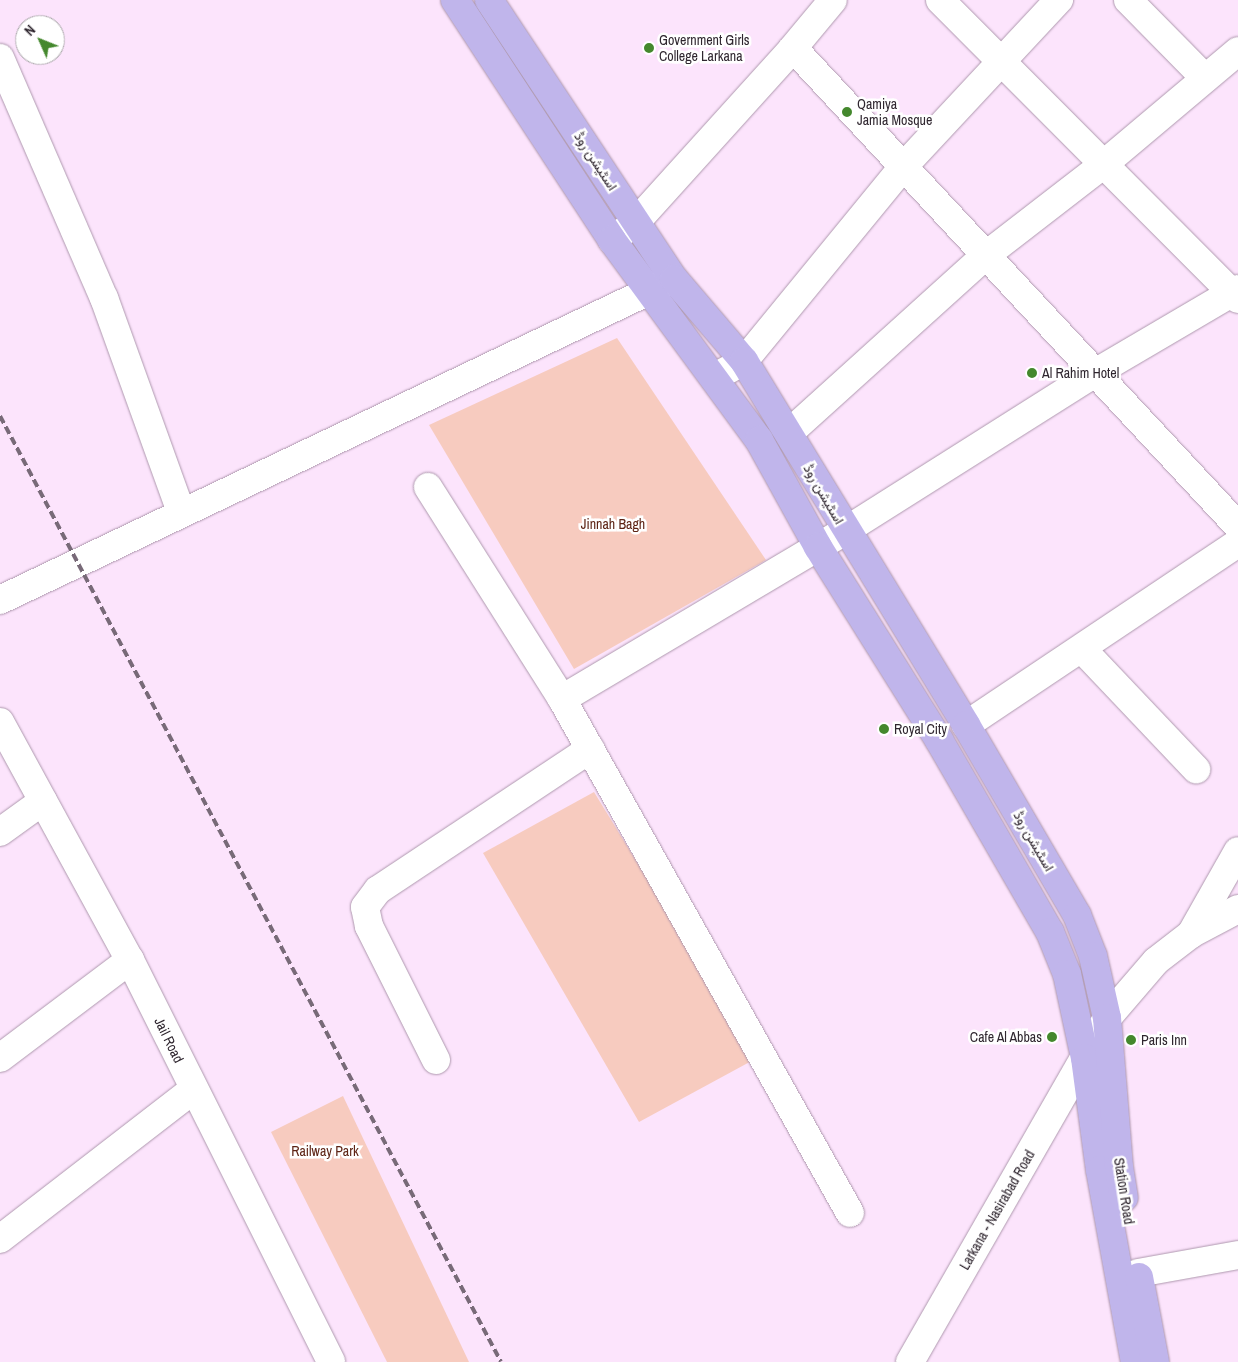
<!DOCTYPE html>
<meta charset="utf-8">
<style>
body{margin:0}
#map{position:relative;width:1238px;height:1362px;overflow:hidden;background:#fce4fc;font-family:"Archivo Narrow",Vazirmatn,sans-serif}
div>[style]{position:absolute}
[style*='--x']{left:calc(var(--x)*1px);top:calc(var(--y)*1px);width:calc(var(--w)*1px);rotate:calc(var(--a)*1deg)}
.green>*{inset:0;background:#f7cbbf}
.roads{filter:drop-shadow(0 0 1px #ae98ae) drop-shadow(0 0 1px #ae98ae)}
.street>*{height:28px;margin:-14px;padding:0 14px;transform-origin:14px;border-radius:14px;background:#fff}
.secondary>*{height:28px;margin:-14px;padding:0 14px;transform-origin:14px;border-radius:14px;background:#fff}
.primary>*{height:28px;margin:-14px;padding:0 14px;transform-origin:14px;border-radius:14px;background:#c0b5eb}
.rail>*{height:4px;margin-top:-2px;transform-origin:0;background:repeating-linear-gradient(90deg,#786a78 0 8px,transparent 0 12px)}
.dots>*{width:14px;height:14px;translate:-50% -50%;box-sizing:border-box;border:2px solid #fff;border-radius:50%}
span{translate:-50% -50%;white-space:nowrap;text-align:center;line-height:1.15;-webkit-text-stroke:5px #fff;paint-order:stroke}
.poi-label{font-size:14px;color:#2f262f}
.left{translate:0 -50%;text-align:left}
.right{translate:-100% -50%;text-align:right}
.street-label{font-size:14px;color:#2f262f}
.park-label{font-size:14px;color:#5d2314}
.north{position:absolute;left:15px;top:15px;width:50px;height:50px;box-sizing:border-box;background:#fff;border:1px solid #aca8ac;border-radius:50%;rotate:314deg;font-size:14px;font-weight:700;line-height:20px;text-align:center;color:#2f262f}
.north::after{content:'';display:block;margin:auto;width:18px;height:22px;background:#44882d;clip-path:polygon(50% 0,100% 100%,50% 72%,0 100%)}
</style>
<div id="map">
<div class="green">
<div style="clip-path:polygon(617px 338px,766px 560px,574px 669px,429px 425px)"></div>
<div style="clip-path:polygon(594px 792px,757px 1058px,639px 1122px,483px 853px)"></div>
<div style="clip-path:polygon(343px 1096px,469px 1362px,387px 1362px,271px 1132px)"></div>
</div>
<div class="roads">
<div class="street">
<div style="--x:940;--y:0;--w:422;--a:45.1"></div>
<div style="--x:1128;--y:0;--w:110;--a:45.4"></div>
<div style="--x:793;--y:48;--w:62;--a:-50.2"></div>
<div style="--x:0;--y:58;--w:262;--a:66.6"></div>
<div style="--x:104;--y:298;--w:227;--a:70.2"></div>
<div style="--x:612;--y:240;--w:30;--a:-37"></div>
<div style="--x:636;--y:222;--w:234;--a:-47.9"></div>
<div style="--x:793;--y:48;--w:653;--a:47.05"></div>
<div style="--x:715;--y:377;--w:33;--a:-29"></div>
<div style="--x:744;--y:361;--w:251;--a:-50.7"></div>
<div style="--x:903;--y:167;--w:229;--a:-47"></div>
<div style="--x:789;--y:433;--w:264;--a:-42.1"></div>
<div style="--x:985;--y:256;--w:150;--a:-37.7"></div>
<div style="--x:1104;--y:164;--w:175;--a:-40.1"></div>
<div style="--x:428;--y:487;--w:251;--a:57.7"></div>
<div style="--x:562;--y:699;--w:589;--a:60.74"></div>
<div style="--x:0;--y:600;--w:742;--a:-25.46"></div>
<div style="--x:1082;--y:649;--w:166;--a:46.5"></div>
<div style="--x:562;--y:699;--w:329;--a:-30.7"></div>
<div style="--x:845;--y:531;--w:296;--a:-32.3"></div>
<div style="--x:1095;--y:373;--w:166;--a:-30.4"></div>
<div style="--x:0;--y:722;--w:271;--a:61.4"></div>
<div style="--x:130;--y:960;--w:449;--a:63.4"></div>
<div style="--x:966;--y:725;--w:327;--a:-33.8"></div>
<div style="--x:0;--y:832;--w:53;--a:-35.8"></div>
<div style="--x:1191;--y:934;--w:95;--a:-60.5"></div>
<div style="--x:0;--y:1058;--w:163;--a:-37"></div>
<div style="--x:436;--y:1060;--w:150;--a:-116.6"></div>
<div style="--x:369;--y:926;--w:19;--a:-102"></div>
<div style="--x:365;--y:907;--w:21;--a:-53"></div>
<div style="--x:378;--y:890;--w:255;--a:-33.6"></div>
<div style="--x:0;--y:1239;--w:245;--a:-37.7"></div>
<div style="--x:1138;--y:1273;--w:102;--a:-10.2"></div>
</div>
<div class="secondary">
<div style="--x:910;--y:1362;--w:396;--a:-60.2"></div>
<div style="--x:1107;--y:1018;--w:75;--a:-49.3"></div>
<div style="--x:1156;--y:961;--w:44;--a:-37.6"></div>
<div style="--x:1191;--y:934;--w:53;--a:-28"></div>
</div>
<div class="primary">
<div style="--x:455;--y:0;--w:287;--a:56.8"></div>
<div style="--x:612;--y:240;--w:248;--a:53.7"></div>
<div style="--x:759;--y:440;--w:122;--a:61.1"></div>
<div style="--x:818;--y:547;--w:228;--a:57.9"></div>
<div style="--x:939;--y:740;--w:222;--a:60"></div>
<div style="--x:1050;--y:932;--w:45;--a:68"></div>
<div style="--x:1067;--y:974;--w:86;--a:77.9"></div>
<div style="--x:1085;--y:1058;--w:113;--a:82.4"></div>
<div style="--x:1100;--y:1170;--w:195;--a:79.7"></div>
<div style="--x:489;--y:0;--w:335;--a:56.5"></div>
<div style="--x:674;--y:279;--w:108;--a:49.5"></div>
<div style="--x:744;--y:361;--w:426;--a:58.6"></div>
<div style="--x:966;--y:725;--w:220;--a:59.7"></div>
<div style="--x:1077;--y:915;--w:44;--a:68.7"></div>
<div style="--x:1093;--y:956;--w:64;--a:77.3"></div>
<div style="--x:1107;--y:1018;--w:149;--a:85.4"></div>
<div style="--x:1119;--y:1167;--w:31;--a:81"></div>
<div style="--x:1139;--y:1277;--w:86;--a:79.3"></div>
</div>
</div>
<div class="rail">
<div style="--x:0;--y:416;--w:1070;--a:62.09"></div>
</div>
<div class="dots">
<div style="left:649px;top:48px;background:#44882d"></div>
<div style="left:847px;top:112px;background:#44882d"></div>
<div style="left:1032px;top:373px;background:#44882d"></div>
<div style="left:884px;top:729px;background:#44882d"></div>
<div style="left:1052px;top:1037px;background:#44882d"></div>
<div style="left:1131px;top:1040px;background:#44882d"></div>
</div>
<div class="poi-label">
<span class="left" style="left:659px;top:48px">Government Girls<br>College Larkana</span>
<span class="left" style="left:857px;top:112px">Qamiya<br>Jamia Mosque</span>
<span class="left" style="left:1042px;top:373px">Al Rahim Hotel</span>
<span class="left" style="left:894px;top:729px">Royal City</span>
<span class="right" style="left:1042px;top:1037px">Cafe Al Abbas</span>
<span class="left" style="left:1141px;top:1040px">Paris Inn</span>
</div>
<div class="street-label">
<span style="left:596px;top:161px;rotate:57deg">اسٹیشن روڈ</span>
<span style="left:824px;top:494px;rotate:60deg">اسٹیشن روڈ</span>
<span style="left:1034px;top:841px;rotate:60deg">اسٹیشن روڈ</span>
<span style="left:169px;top:1040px;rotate:64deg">Jail Road</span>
<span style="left:1124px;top:1191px;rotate:81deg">Station Road</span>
<span style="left:997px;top:1210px;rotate:-60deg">Larkana - Nasirabad Road</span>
</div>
<div class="park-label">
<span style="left:613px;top:524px">Jinnah Bagh</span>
<span style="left:325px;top:1151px">Railway Park</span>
</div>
<div class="north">N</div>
</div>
